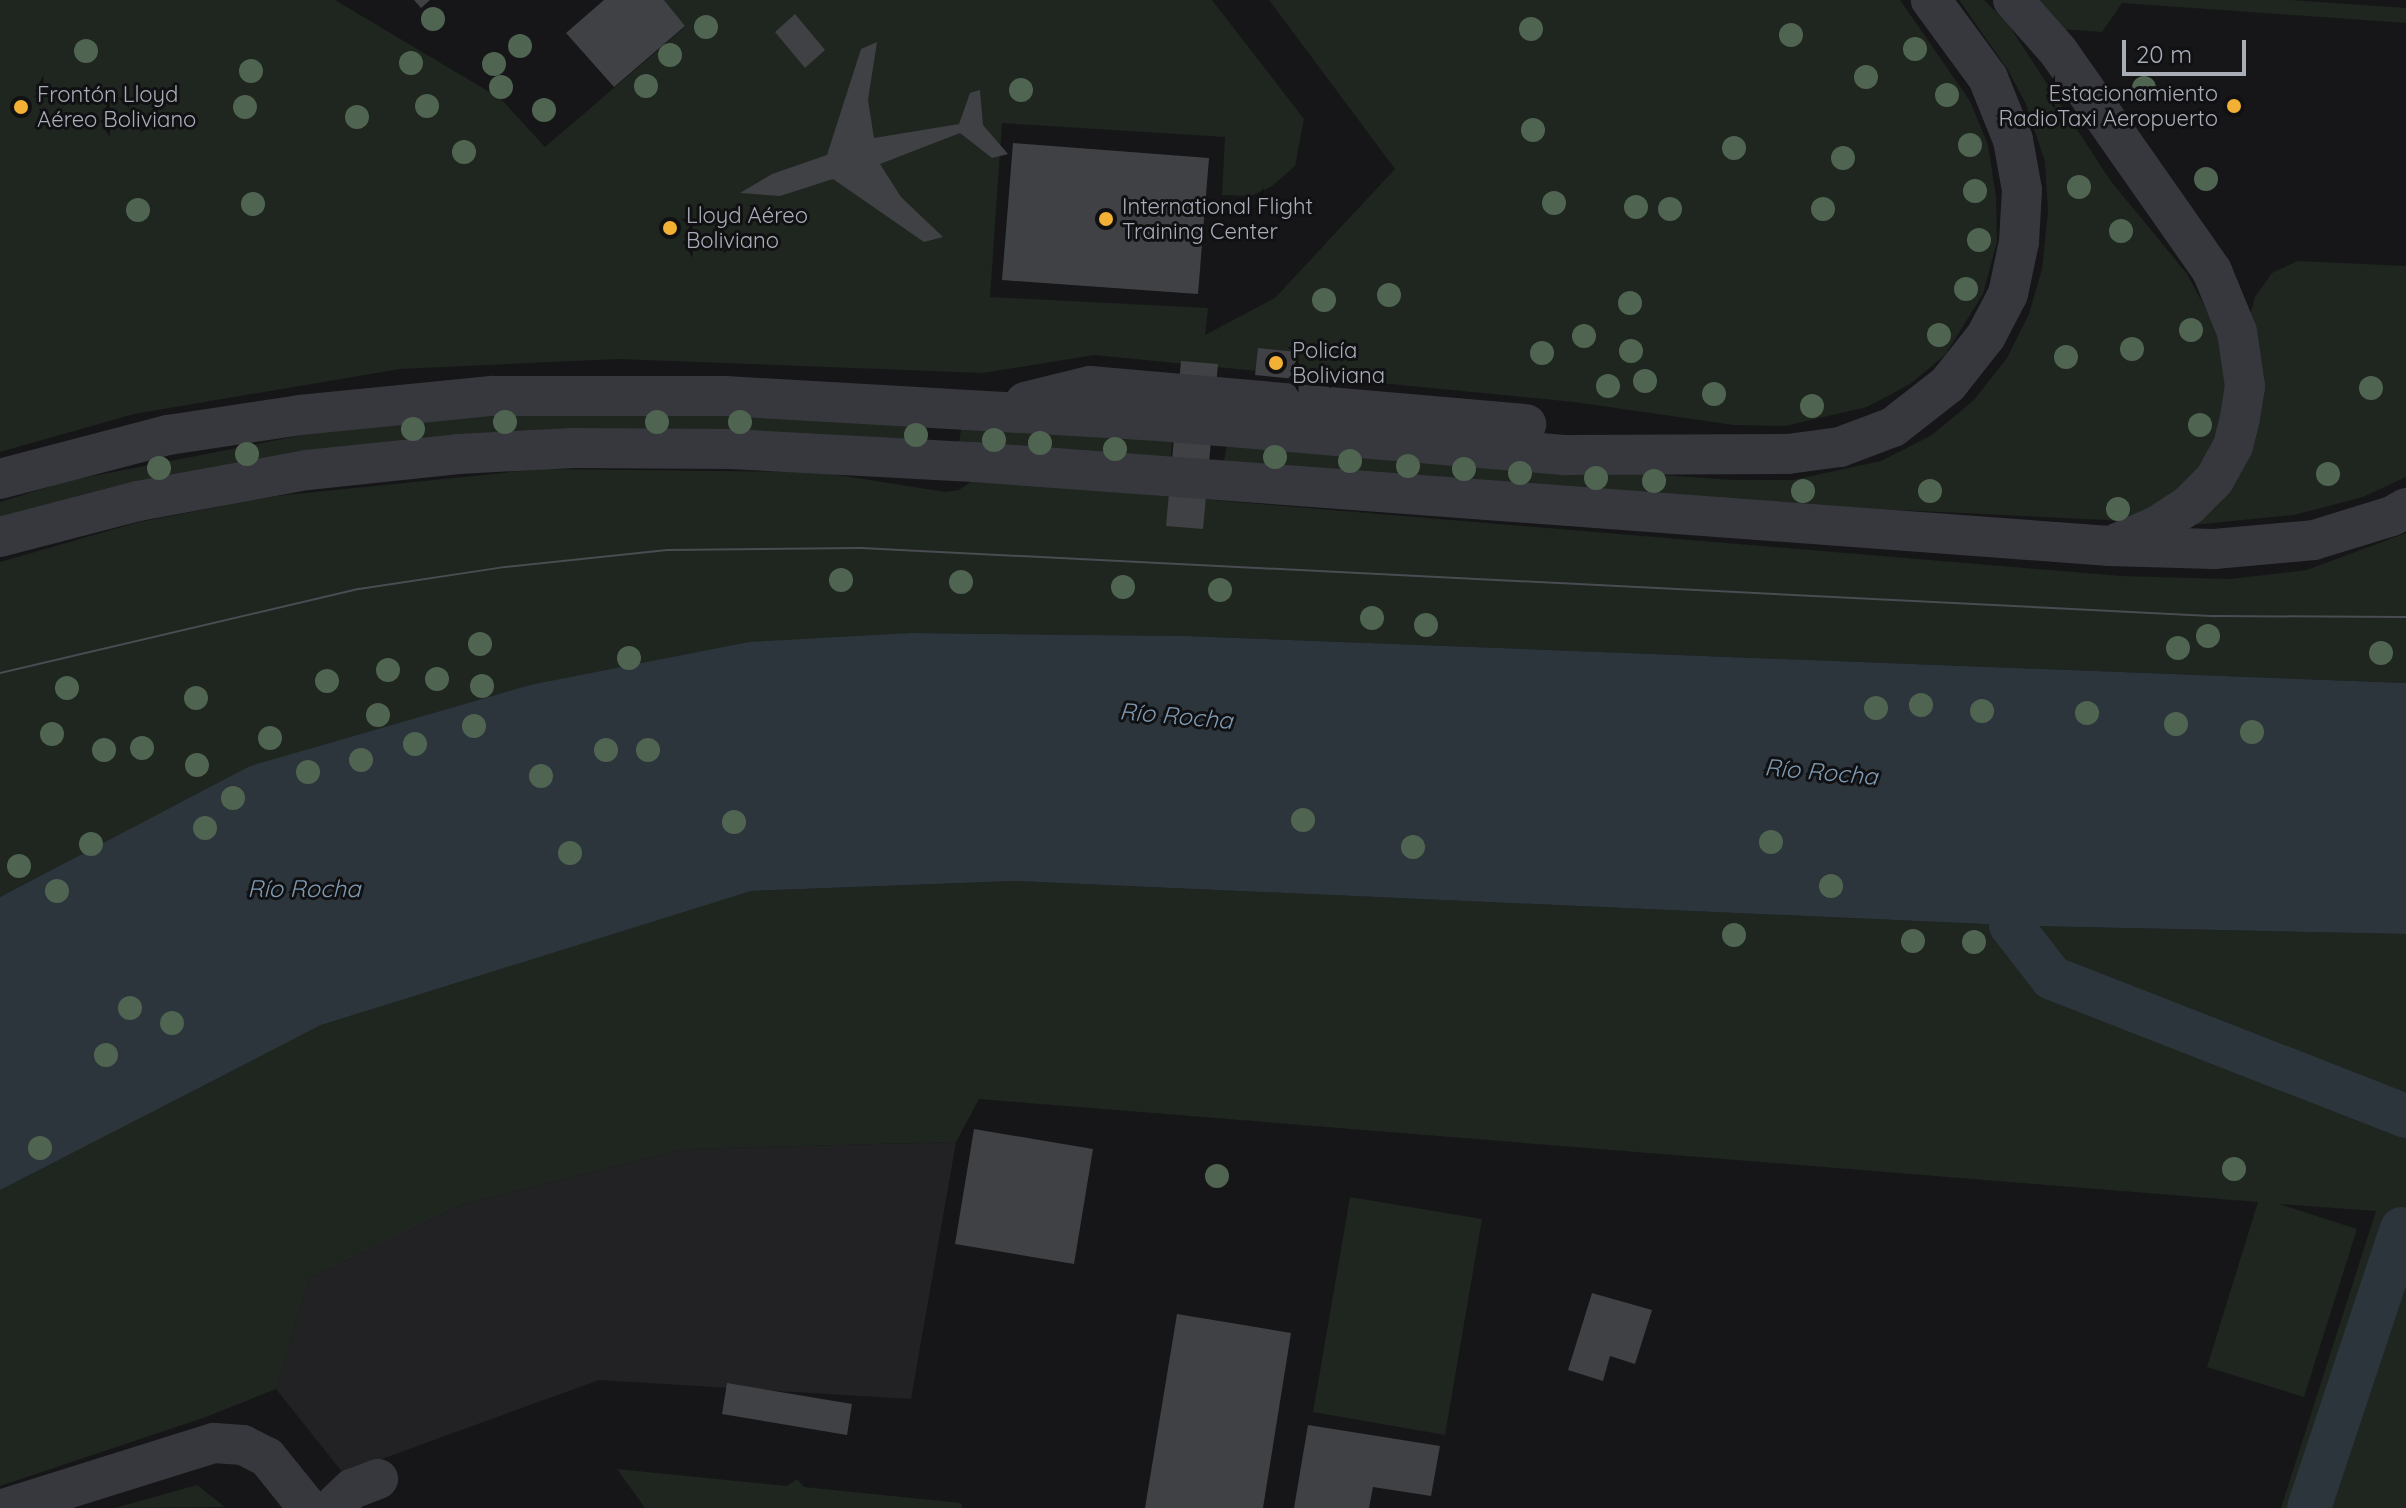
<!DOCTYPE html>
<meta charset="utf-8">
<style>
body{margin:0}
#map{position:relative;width:2406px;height:1508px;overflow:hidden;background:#161618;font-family:Quicksand,sans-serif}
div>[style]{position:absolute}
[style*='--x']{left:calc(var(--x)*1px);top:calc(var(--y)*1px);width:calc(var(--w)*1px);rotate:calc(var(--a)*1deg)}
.built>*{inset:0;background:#222225}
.green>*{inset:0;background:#1e261f}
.water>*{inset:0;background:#2c353c}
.canal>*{height:44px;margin:-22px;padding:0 22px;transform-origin:22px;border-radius:22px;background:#2c353c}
.building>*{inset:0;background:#404145}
.minor>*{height:40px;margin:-20px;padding:0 20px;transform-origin:20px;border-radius:20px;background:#37383d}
.tram>*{height:2px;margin:-1px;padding:0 1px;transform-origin:1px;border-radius:1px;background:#4a4c52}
.trees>*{width:24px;height:24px;margin:-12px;border-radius:50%;background:#506452}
.dots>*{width:22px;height:22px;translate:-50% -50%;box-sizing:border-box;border:4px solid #111113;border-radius:50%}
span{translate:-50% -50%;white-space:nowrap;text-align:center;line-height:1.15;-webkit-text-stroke:6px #111113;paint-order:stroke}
.poi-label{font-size:22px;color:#a8adb8}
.right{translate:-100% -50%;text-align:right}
.left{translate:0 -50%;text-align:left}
.water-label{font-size:24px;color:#7f9bb3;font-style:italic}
.scale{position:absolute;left:2122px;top:40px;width:124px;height:36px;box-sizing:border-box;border:4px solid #a8adb8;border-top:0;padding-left:10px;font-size:24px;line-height:28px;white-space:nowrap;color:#a8adb8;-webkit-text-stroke:6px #111113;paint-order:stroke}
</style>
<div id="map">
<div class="built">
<div style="clip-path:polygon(956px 1142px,911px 1399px,599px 1380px,343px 1473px,276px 1389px,309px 1279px,461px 1205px,685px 1149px)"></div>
</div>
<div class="green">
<div style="clip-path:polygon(0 0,335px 0,501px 99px,545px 147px,685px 27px,664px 0,1212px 0,1304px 119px,1295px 166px,1272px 186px,1251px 196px,1222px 195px,1225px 137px,1002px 123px,990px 297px,1208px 308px,1205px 335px,1275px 298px,1395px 169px,1269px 0,1900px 0,1970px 101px,1988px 145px,1996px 197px,1997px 242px,1983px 294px,1945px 355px,1910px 384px,1867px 407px,1785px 426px,1734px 425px,1574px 402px,1094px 355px,983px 373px,617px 359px,400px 369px,134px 414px,0 452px)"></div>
<div style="clip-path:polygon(1959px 0,1984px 0,2008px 24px,2110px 180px,2187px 274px,2220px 335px,2228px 382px,2224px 429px,2186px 492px,2126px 521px,1795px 505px,1224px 461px,1227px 444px,1733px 480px,1793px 480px,1881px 461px,1932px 435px,1974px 400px,2007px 358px,2029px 314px,2042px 269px,2048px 212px,2045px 162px,2026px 104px,2008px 70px)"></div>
<div style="clip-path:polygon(2035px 0,2291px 0,2406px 8px,2406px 23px,2122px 3px,2102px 32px,2061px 29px)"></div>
<div style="clip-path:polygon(2298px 261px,2406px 266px,2406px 477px,2363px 497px,2294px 515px,2193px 525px,2255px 297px,2272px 273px)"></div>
<div style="clip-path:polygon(708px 412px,921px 423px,921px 441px,528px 431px,406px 439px,289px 455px,0 523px,0 502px,68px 481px,308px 434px,496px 413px)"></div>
<div style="clip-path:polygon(962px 424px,1172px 438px,1171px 457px,959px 442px)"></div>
<div style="clip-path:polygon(541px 469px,819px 472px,945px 492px,959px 490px,973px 480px,2121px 576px,2230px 579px,2307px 570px,2406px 533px,2406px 683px,1186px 636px,911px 633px,530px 685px,251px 766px,0 897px,0 562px,139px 522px,276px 496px)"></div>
<div style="clip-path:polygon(1014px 881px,2029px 926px,2406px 934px,2406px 1508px,2281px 1508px,2376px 1211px,2279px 1204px,2357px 1229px,2304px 1397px,2207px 1367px,2258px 1202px,979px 1099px,956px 1142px,685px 1149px,461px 1205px,309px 1279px,276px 1389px,206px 1417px,0 1486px,0 1190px,25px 1175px,321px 1025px,594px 937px,751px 891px)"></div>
<div style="clip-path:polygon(1350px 1197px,1482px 1219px,1445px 1435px,1313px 1412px)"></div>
<div style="clip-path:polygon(617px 1469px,787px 1486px,797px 1479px,804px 1487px,961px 1503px,962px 1508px,645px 1508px)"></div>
<div style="clip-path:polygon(197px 1485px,225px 1507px,115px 1508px)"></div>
</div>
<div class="water">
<div style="clip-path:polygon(911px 633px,1186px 636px,2406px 683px,2406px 934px,2029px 926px,1014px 881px,751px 891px,321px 1025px,0 1190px,0 897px,250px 766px,530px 685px,749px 642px)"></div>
</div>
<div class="canal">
<div style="--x:2014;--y:867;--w:58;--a:93"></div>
<div style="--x:2011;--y:925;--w:67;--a:52.3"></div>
<div style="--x:2052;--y:978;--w:380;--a:21.3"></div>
<div style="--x:2309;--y:1508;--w:294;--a:-71.6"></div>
</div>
<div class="building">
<div style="clip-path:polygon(414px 0,430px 0,421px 8px)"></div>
<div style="clip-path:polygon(604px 0,664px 0,685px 26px,614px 87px,566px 33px)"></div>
<div style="clip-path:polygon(795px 14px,825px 50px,805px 68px,775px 32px)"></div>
<div style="clip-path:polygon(877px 42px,868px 100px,874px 138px,959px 124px,970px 93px,980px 90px,983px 125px,1008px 154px,992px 158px,960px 133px,880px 164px,901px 197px,943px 237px,924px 242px,833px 179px,780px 196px,740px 193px,772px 174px,827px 155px,861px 49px)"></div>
<div style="clip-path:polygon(1013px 143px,1209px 158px,1198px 294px,1002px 280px)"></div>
<div style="clip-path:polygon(1258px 348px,1297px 352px,1295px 379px,1255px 375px)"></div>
<div style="clip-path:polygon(1181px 361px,1218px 364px,1203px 529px,1166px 526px)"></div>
<div style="clip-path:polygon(974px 1129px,1093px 1149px,1074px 1264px,955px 1244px)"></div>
<div style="clip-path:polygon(1592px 1293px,1652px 1310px,1635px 1364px,1610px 1356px,1603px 1381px,1568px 1370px)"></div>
<div style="clip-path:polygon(1177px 1314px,1291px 1333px,1263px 1508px,1145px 1508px)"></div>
<div style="clip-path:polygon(727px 1383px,852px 1404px,847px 1435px,722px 1414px)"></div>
<div style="clip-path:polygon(1308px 1425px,1440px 1446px,1431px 1496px,1373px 1487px,1369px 1508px,1294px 1508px)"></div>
</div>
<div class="minor">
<div style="--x:2013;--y:0;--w:68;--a:48.6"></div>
<div style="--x:2058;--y:51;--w:269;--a:55"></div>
<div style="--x:2212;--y:271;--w:66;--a:67.7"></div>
<div style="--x:2237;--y:332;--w:55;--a:81.6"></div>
<div style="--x:2245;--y:386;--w:32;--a:99"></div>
<div style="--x:2240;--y:418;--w:29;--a:104"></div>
<div style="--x:2233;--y:446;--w:39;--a:119"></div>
<div style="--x:2214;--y:480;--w:35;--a:135"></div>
<div style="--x:2189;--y:505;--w:38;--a:147"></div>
<div style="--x:2157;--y:526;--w:43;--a:157"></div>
<div style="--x:1025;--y:402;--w:67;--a:-13.8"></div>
<div style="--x:1090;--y:386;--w:438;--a:5"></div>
<div style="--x:0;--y:479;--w:174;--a:-14.7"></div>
<div style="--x:168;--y:435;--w:134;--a:-8.6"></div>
<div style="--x:300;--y:415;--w:193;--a:-5.7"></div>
<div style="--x:492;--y:396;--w:233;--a:0"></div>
<div style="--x:725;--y:396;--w:435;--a:3.3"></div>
<div style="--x:1159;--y:421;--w:409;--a:4.8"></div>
<div style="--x:1567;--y:455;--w:221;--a:-0.3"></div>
<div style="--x:1788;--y:454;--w:52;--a:-7.7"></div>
<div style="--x:1840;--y:447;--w:57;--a:-20.7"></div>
<div style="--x:1893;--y:427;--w:70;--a:-38"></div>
<div style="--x:1948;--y:384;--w:61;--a:-51.6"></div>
<div style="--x:1986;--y:336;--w:47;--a:-62.4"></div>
<div style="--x:2008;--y:294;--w:53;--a:-78.1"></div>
<div style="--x:2019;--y:242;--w:52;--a:-86.7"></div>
<div style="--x:2022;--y:190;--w:51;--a:-100.2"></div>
<div style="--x:2013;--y:140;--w:67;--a:-112"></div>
<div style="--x:1988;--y:78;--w:97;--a:-126.2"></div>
<div style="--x:0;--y:537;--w:143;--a:-14.6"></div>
<div style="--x:138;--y:501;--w:172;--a:-10.4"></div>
<div style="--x:307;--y:470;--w:152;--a:-6"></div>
<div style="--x:458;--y:454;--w:116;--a:-3"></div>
<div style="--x:574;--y:448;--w:157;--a:0.4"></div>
<div style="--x:731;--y:449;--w:243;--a:3.1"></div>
<div style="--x:974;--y:462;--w:1139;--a:4.23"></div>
<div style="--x:2110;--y:546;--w:104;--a:1.7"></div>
<div style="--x:2214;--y:549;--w:100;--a:-5.1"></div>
<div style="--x:2314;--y:540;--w:82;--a:-17.1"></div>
<div style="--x:2392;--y:516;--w:16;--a:-30"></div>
<div style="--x:6;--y:1508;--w:218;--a:-17.4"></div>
<div style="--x:214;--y:1443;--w:29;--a:4"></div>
<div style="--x:243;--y:1445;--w:27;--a:27"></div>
<div style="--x:267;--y:1457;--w:65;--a:51.2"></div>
<div style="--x:332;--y:1508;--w:28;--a:-44"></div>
<div style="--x:352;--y:1489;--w:28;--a:-21"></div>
</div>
<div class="tram">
<div style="--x:0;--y:673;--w:369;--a:-13.2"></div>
<div style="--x:359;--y:589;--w:148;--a:-8.6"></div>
<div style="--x:505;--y:567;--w:163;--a:-6"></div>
<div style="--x:667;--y:550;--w:194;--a:-0.6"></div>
<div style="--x:861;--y:548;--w:1356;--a:2.88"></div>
<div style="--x:2215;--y:616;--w:191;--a:0.3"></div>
</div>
<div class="trees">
<div style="left:433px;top:19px"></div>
<div style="left:706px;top:27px"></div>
<div style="left:1531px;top:29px"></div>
<div style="left:1791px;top:35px"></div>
<div style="left:520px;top:46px"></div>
<div style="left:1915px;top:49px"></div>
<div style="left:86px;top:51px"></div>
<div style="left:670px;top:55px"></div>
<div style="left:411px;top:63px"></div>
<div style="left:494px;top:64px"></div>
<div style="left:251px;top:71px"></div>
<div style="left:1866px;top:77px"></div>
<div style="left:646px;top:86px"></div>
<div style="left:501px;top:87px"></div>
<div style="left:2144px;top:88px"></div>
<div style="left:1021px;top:90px"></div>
<div style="left:1947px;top:95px"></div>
<div style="left:427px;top:106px"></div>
<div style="left:245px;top:107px"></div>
<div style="left:544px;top:110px"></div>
<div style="left:357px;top:117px"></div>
<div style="left:1533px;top:130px"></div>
<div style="left:1970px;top:145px"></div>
<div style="left:1734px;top:148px"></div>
<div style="left:464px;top:152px"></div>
<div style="left:1843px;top:158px"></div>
<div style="left:2206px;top:179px"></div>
<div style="left:2079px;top:187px"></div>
<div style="left:1975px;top:191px"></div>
<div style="left:1554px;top:203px"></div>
<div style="left:253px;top:204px"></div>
<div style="left:1636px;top:207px"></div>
<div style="left:1670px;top:209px"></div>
<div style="left:1823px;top:209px"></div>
<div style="left:138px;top:210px"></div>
<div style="left:2121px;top:231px"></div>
<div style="left:1979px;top:240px"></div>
<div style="left:1966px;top:289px"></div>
<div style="left:1389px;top:295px"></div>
<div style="left:1324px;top:300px"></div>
<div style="left:1630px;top:303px"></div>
<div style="left:2191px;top:330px"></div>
<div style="left:1939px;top:335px"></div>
<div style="left:1584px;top:336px"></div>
<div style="left:2132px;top:349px"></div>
<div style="left:1631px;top:351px"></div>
<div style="left:1542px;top:353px"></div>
<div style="left:2066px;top:357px"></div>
<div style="left:1645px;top:381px"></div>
<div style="left:1608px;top:386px"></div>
<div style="left:2371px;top:388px"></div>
<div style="left:1714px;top:394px"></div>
<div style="left:1812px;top:406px"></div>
<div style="left:505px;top:422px"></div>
<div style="left:657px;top:422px"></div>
<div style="left:740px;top:422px"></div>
<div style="left:2200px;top:425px"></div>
<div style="left:413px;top:429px"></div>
<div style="left:916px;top:435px"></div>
<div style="left:994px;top:440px"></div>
<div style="left:1040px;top:443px"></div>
<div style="left:1115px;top:449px"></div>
<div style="left:247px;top:454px"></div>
<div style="left:1275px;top:457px"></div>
<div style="left:1350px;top:461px"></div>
<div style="left:1408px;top:466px"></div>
<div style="left:159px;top:468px"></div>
<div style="left:1464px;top:469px"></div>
<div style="left:1520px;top:473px"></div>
<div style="left:2328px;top:474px"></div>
<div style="left:1596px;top:478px"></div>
<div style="left:1654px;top:481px"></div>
<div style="left:1803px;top:491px"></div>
<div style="left:1930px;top:491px"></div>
<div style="left:2118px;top:509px"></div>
<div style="left:841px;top:580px"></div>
<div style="left:961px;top:582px"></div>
<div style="left:1123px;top:587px"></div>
<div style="left:1220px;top:590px"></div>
<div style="left:1372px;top:618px"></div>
<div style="left:1426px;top:625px"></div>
<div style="left:2208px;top:636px"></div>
<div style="left:480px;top:644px"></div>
<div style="left:2178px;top:648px"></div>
<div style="left:2381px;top:653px"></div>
<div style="left:629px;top:658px"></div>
<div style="left:388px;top:670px"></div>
<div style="left:437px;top:679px"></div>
<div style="left:327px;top:681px"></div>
<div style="left:482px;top:686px"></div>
<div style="left:67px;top:688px"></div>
<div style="left:196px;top:698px"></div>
<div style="left:1921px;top:705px"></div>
<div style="left:1876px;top:708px"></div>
<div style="left:1982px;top:711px"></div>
<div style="left:2087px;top:713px"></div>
<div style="left:378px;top:715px"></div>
<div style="left:2176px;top:724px"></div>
<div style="left:474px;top:726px"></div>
<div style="left:2252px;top:732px"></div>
<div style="left:52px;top:734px"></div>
<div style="left:270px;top:738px"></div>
<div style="left:415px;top:744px"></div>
<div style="left:142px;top:748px"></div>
<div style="left:104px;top:750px"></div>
<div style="left:606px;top:750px"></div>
<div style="left:648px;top:750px"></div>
<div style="left:361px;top:760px"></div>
<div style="left:197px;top:765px"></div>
<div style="left:308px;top:772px"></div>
<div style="left:541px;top:776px"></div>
<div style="left:233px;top:798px"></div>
<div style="left:1303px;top:820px"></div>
<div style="left:734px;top:822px"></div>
<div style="left:205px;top:828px"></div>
<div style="left:1771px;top:842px"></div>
<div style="left:91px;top:844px"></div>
<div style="left:1413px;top:847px"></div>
<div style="left:570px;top:853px"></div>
<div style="left:19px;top:866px"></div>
<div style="left:1831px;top:886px"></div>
<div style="left:57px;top:891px"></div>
<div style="left:1734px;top:935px"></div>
<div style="left:1913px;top:941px"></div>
<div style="left:1974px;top:942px"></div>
<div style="left:130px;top:1008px"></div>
<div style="left:172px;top:1023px"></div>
<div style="left:106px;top:1055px"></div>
<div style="left:40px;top:1148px"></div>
<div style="left:2234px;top:1169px"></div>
<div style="left:1217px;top:1176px"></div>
</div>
<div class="dots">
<div style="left:2234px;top:106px;background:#f2b134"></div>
<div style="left:21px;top:107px;background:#f2b134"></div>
<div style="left:1106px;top:219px;background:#f2b134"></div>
<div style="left:670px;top:228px;background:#f2b134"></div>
<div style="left:1276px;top:363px;background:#f2b134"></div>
</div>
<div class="poi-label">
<span class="right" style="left:2218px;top:106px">Estacionamiento<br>RadioTaxi Aeropuerto</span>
<span class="left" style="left:37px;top:107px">Frontón Lloyd<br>Aéreo Boliviano</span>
<span class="left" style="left:1122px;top:219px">International Flight<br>Training Center</span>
<span class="left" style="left:686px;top:228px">Lloyd Aéreo<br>Boliviano</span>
<span class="left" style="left:1292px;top:363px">Policía<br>Boliviana</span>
</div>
<div class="water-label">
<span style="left:1176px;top:716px;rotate:5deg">Río Rocha</span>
<span style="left:1821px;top:772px;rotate:5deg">Río Rocha</span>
<span style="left:304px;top:889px">Río Rocha</span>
</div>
<div class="scale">20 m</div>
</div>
